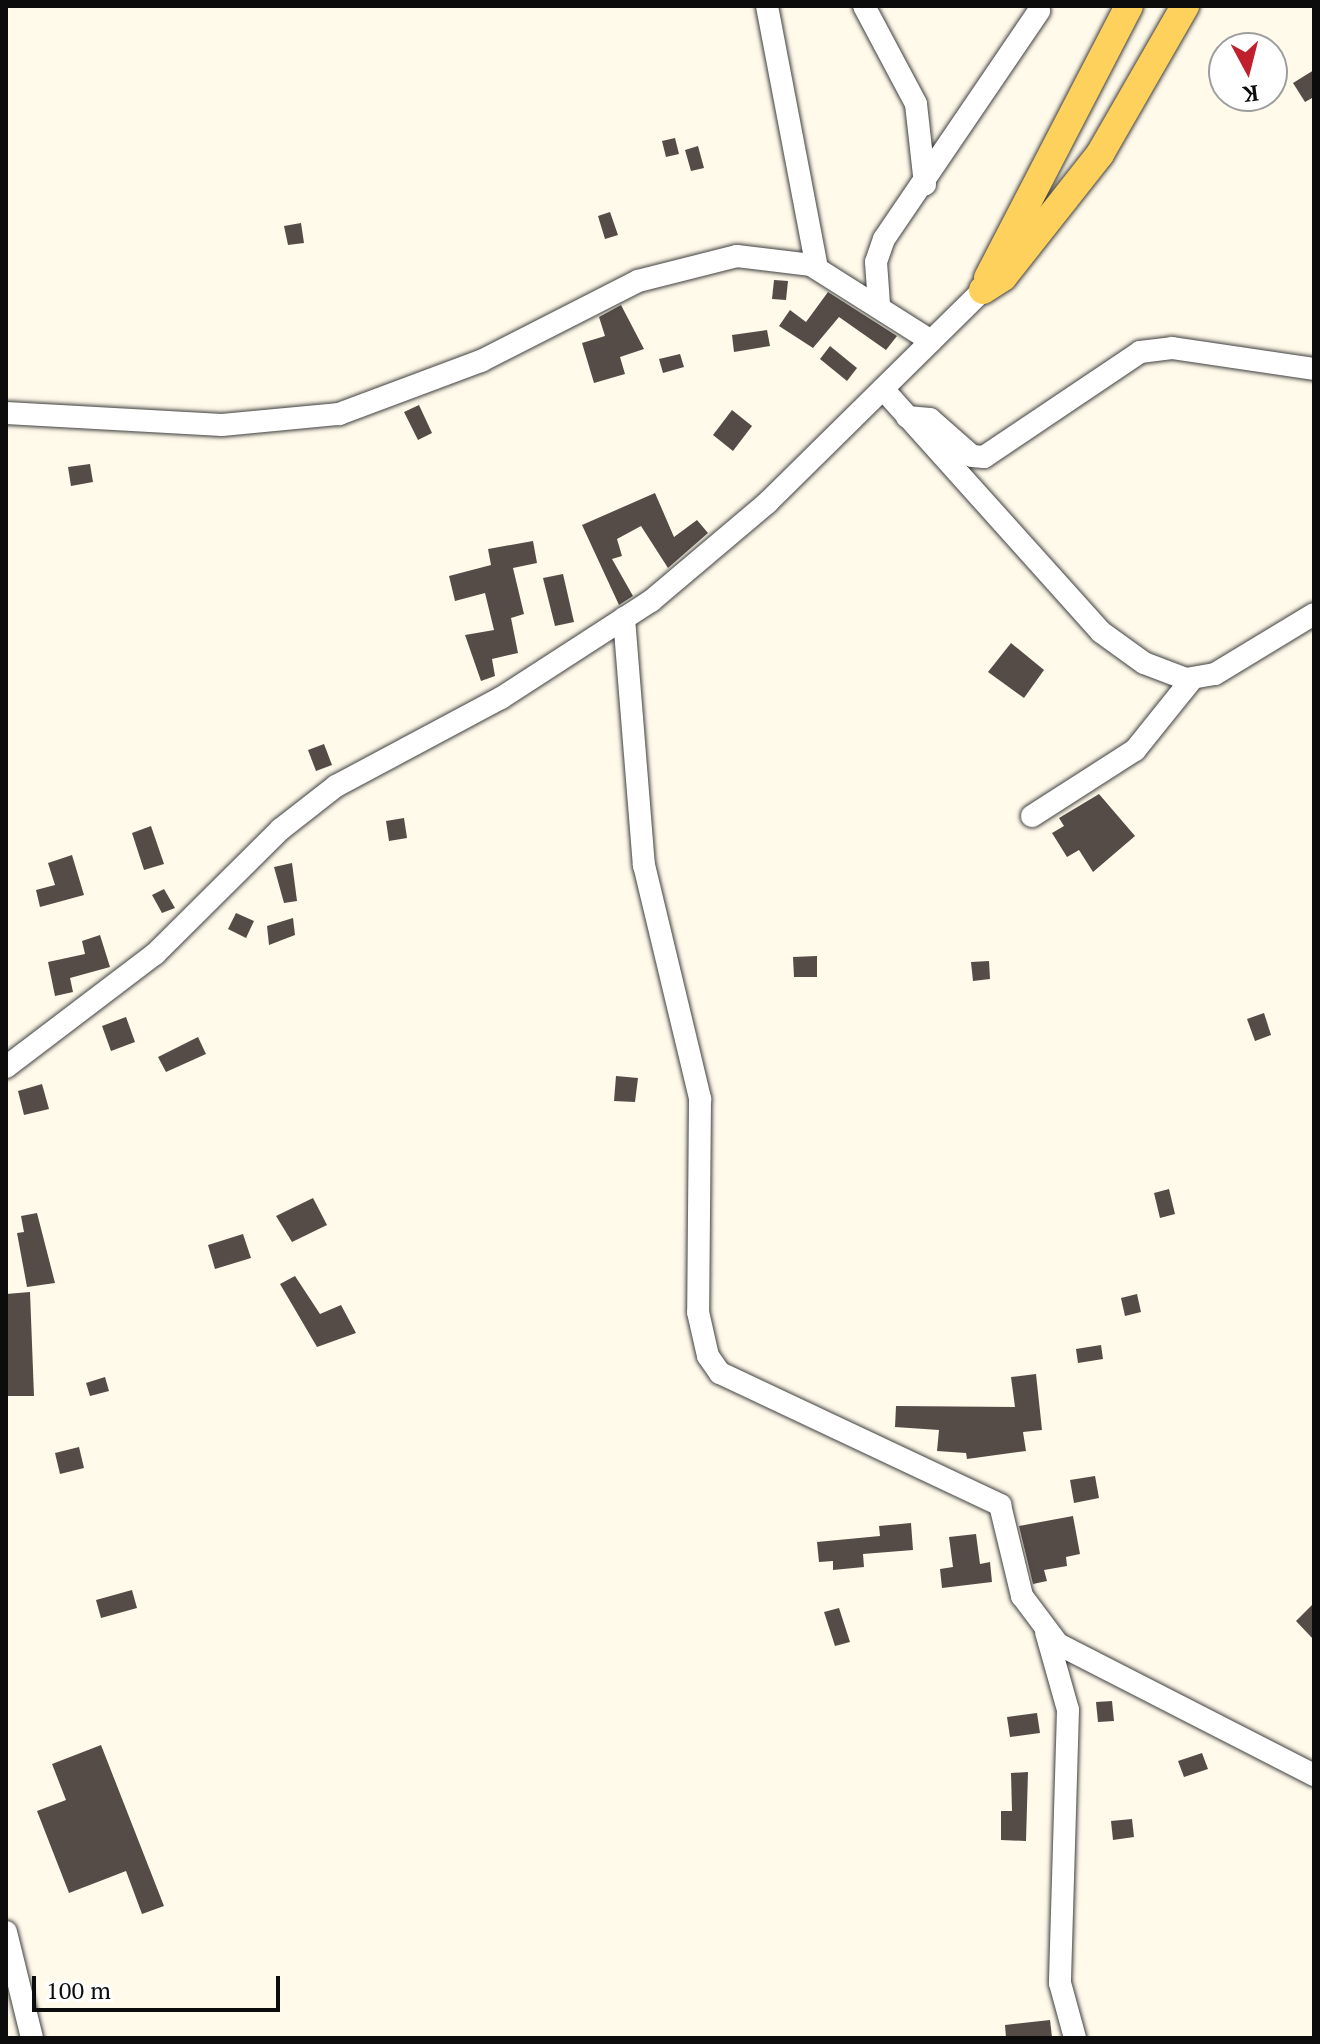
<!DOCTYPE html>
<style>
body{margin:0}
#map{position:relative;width:1320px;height:2044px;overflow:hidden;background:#fffaea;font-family:"PT Serif",serif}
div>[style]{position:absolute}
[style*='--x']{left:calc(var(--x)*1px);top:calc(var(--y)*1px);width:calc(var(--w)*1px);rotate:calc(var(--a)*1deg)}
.building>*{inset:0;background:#554c48}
.roads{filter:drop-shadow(0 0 2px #3f3f3f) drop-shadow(0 0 2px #3f3f3f)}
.minor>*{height:22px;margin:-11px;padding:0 11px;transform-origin:11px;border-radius:11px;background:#fff}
.major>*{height:28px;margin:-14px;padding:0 14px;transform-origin:14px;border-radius:14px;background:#fdd15c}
span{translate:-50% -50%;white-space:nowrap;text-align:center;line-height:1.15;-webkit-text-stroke:8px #fff;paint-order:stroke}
.frame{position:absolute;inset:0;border:8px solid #0c0c0c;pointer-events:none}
.north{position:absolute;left:1208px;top:32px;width:80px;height:80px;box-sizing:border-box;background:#fff;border:2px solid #9e9e9e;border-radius:50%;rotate:173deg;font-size:22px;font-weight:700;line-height:32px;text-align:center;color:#0c0c0c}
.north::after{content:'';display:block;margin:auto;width:28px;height:36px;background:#c0202c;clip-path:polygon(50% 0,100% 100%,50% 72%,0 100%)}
.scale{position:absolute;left:32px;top:1976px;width:248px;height:36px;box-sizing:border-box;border:4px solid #0c0c0c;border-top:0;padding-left:10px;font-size:24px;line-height:28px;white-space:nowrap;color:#0c0c0c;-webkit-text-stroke:6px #fff;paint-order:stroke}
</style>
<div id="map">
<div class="building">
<div style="clip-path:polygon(1314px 70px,1314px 97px,1305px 102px,1293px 83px)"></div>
<div style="clip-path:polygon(675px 138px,679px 154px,666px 157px,662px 141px)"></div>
<div style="clip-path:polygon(698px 146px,704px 168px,691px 171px,685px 150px)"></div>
<div style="clip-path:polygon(610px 212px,618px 235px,605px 239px,598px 216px)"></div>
<div style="clip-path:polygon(301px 223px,304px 243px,288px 245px,284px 226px)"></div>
<div style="clip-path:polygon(774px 280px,788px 281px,786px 300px,772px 299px)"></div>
<div style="clip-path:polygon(828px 292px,897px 336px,886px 350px,839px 317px,813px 348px,779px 326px,790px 310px,806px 322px)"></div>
<div style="clip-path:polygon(621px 305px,644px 349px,620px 357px,625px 374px,594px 383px,582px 343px,605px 336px,599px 317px)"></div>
<div style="clip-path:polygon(767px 330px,770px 346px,734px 352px,732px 335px)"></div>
<div style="clip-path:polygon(830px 346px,857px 368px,847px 381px,820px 359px)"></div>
<div style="clip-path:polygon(680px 354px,684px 367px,663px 373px,659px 359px)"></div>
<div style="clip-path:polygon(419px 405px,432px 433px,418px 440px,404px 412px)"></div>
<div style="clip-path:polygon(732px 410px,752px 426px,733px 451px,713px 435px)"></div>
<div style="clip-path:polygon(90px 464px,93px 482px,71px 486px,68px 467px)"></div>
<div style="clip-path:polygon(655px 493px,674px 537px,697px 520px,708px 533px,668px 568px,641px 526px,617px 539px,622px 556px,612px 559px,633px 596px,619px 605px,582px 525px)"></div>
<div style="clip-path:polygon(533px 541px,537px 563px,513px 568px,524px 614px,511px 618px,518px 653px,492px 659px,495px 676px,481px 681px,465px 635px,494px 630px,485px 593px,455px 601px,449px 576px,491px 565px,488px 549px)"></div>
<div style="clip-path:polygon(563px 574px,574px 622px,555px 626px,543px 578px)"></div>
<div style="clip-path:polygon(1011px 643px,1044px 670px,1024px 698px,988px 672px)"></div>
<div style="clip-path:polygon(324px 744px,332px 765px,316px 771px,308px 750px)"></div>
<div style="clip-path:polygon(1099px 794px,1135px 836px,1093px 872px,1079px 850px,1067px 857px,1052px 833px,1064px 826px,1059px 818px)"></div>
<div style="clip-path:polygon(404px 818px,407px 838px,389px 841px,386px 821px)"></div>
<div style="clip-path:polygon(151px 826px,164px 864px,144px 870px,132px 833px)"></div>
<div style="clip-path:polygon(72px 855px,84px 895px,40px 907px,36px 890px,55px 885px,48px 863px)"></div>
<div style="clip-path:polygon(292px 863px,297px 901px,284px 903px,274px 867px)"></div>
<div style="clip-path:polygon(164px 889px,175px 908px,162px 913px,152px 895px)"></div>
<div style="clip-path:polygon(236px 913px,254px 921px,246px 938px,228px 929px)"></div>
<div style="clip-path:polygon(293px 918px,295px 935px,269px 945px,267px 926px)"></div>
<div style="clip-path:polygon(100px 935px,110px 967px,70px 978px,73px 992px,55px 996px,48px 962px,85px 954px,82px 941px)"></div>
<div style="clip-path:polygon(817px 956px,817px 977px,794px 977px,793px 957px)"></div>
<div style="clip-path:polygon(989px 961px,990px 979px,973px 981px,971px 962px)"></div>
<div style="clip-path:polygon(1264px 1013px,1271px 1035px,1255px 1041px,1247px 1019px)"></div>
<div style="clip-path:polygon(126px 1017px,135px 1042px,111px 1051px,102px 1026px)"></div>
<div style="clip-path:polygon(198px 1037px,206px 1054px,166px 1072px,158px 1057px)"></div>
<div style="clip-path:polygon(616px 1076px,638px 1078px,635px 1102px,614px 1101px)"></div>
<div style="clip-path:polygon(42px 1084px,49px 1109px,24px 1115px,18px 1091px)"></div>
<div style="clip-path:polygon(1169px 1189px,1175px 1214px,1160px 1218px,1154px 1193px)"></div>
<div style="clip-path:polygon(313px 1198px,327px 1225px,292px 1242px,276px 1216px)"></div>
<div style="clip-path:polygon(37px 1213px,55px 1283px,27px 1287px,17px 1233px,24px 1232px,21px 1216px)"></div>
<div style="clip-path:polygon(243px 1234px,251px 1258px,215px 1269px,208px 1245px)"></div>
<div style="clip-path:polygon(295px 1276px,320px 1314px,341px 1305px,356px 1333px,317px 1347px,280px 1284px)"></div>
<div style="clip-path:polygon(30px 1292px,34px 1396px,6px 1396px,6px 1294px)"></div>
<div style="clip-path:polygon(1137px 1294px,1141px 1312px,1125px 1316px,1121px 1298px)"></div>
<div style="clip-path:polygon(1101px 1345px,1103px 1359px,1078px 1363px,1076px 1349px)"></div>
<div style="clip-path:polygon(1036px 1374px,1042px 1430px,1023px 1432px,1026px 1451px,967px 1459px,966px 1453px,937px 1451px,939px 1430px,895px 1427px,896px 1406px,1015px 1407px,1011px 1377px)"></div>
<div style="clip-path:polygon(105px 1377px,109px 1391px,90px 1396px,86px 1383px)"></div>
<div style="clip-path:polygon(79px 1447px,84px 1468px,60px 1474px,55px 1453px)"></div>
<div style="clip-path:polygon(1095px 1476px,1099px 1498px,1074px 1503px,1070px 1480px)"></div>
<div style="clip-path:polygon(1073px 1516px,1080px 1554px,1066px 1557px,1067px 1566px,1044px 1570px,1047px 1581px,1033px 1584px,1019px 1526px)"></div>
<div style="clip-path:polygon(911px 1523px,913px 1550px,863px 1554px,864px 1567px,833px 1570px,833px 1561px,819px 1562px,817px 1542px,880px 1536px,879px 1526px)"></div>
<div style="clip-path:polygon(976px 1534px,980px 1564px,990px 1562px,992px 1582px,942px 1588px,940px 1569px,953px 1567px,949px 1537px)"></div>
<div style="clip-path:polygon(132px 1590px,137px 1608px,101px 1618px,96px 1600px)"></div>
<div style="clip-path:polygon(1314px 1603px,1314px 1640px,1296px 1621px)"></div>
<div style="clip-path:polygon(839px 1608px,850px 1642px,835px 1646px,824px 1612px)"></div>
<div style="clip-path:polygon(1112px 1701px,1114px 1721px,1098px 1722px,1096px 1702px)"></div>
<div style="clip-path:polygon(1037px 1713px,1040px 1733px,1010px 1737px,1007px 1717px)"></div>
<div style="clip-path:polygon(101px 1745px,164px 1906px,142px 1914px,126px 1871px,69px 1893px,37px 1811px,66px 1800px,52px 1764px)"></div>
<div style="clip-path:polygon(1202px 1753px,1208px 1769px,1184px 1777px,1178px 1761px)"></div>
<div style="clip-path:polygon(1028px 1772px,1026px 1841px,1001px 1840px,1001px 1811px,1012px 1811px,1011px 1773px)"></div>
<div style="clip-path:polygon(1132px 1819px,1134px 1837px,1113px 1840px,1111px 1821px)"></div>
<div style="clip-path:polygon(1050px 2020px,1052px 2037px,1006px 2038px,1005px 2025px)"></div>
</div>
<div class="roads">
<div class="minor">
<div style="--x:767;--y:6;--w:267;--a:79.2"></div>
<div style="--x:864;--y:6;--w:111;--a:62"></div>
<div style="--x:916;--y:104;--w:81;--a:83.6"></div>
<div style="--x:879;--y:304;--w:42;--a:-94.1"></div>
<div style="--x:876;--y:262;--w:24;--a:-71"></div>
<div style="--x:884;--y:239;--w:276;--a:-55.8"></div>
<div style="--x:883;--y:389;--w:326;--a:48.1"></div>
<div style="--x:1101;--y:632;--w:53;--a:35.8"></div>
<div style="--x:1144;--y:663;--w:45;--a:20.9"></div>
<div style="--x:1186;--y:679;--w:29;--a:-10"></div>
<div style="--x:1215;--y:674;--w:116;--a:-31.2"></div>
<div style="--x:6;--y:413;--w:216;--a:3.2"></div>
<div style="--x:222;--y:425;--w:118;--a:-5.4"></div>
<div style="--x:339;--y:414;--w:152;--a:-20.5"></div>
<div style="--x:481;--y:361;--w:176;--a:-27"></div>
<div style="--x:638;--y:281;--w:102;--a:-14.2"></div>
<div style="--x:737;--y:256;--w:75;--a:6.9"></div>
<div style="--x:811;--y:265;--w:142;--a:32.3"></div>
<div style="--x:907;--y:417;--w:23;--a:5"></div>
<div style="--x:930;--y:419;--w:56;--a:41.4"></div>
<div style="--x:972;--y:456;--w:12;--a:5"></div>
<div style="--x:984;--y:457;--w:188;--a:-33.9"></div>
<div style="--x:1140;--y:352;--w:32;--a:-7"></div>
<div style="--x:1172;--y:348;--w:144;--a:8.4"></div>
<div style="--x:624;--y:618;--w:248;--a:85.4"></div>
<div style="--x:644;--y:865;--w:241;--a:76.5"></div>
<div style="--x:700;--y:1099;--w:213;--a:90.5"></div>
<div style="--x:698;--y:1312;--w:45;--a:77.2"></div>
<div style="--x:708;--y:1356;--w:21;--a:55"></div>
<div style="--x:720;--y:1373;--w:310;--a:25.2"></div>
<div style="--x:1000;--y:1505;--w:94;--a:76.4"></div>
<div style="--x:1022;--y:1596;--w:60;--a:53.1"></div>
<div style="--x:1058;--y:1644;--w:288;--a:27.1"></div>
<div style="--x:1032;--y:816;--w:122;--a:-32.7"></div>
<div style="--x:1135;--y:750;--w:91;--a:-51.2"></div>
<div style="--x:6;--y:1067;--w:187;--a:-37.2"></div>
<div style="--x:155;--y:954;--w:177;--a:-44.8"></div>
<div style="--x:281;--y:829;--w:70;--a:-38"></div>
<div style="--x:336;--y:786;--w:187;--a:-28.1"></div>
<div style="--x:501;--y:698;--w:179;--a:-32.9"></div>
<div style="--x:651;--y:601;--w:152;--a:-40.2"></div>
<div style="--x:767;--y:503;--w:303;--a:-44.6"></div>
<div style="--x:1046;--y:1632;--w:81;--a:74.2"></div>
<div style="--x:1068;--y:1710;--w:273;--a:91.7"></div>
<div style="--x:1060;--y:1983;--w:57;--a:74.7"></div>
<div style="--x:6;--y:1932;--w:109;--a:76.2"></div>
</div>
<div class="major">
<div style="--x:988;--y:278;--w:306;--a:-62.6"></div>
<div style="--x:983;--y:290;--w:24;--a:-33"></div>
<div style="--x:1003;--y:277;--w:157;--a:-51.7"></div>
<div style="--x:1100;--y:154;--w:171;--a:-60.1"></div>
</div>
</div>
<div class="frame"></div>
<div class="north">K</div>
<div class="scale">100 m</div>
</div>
